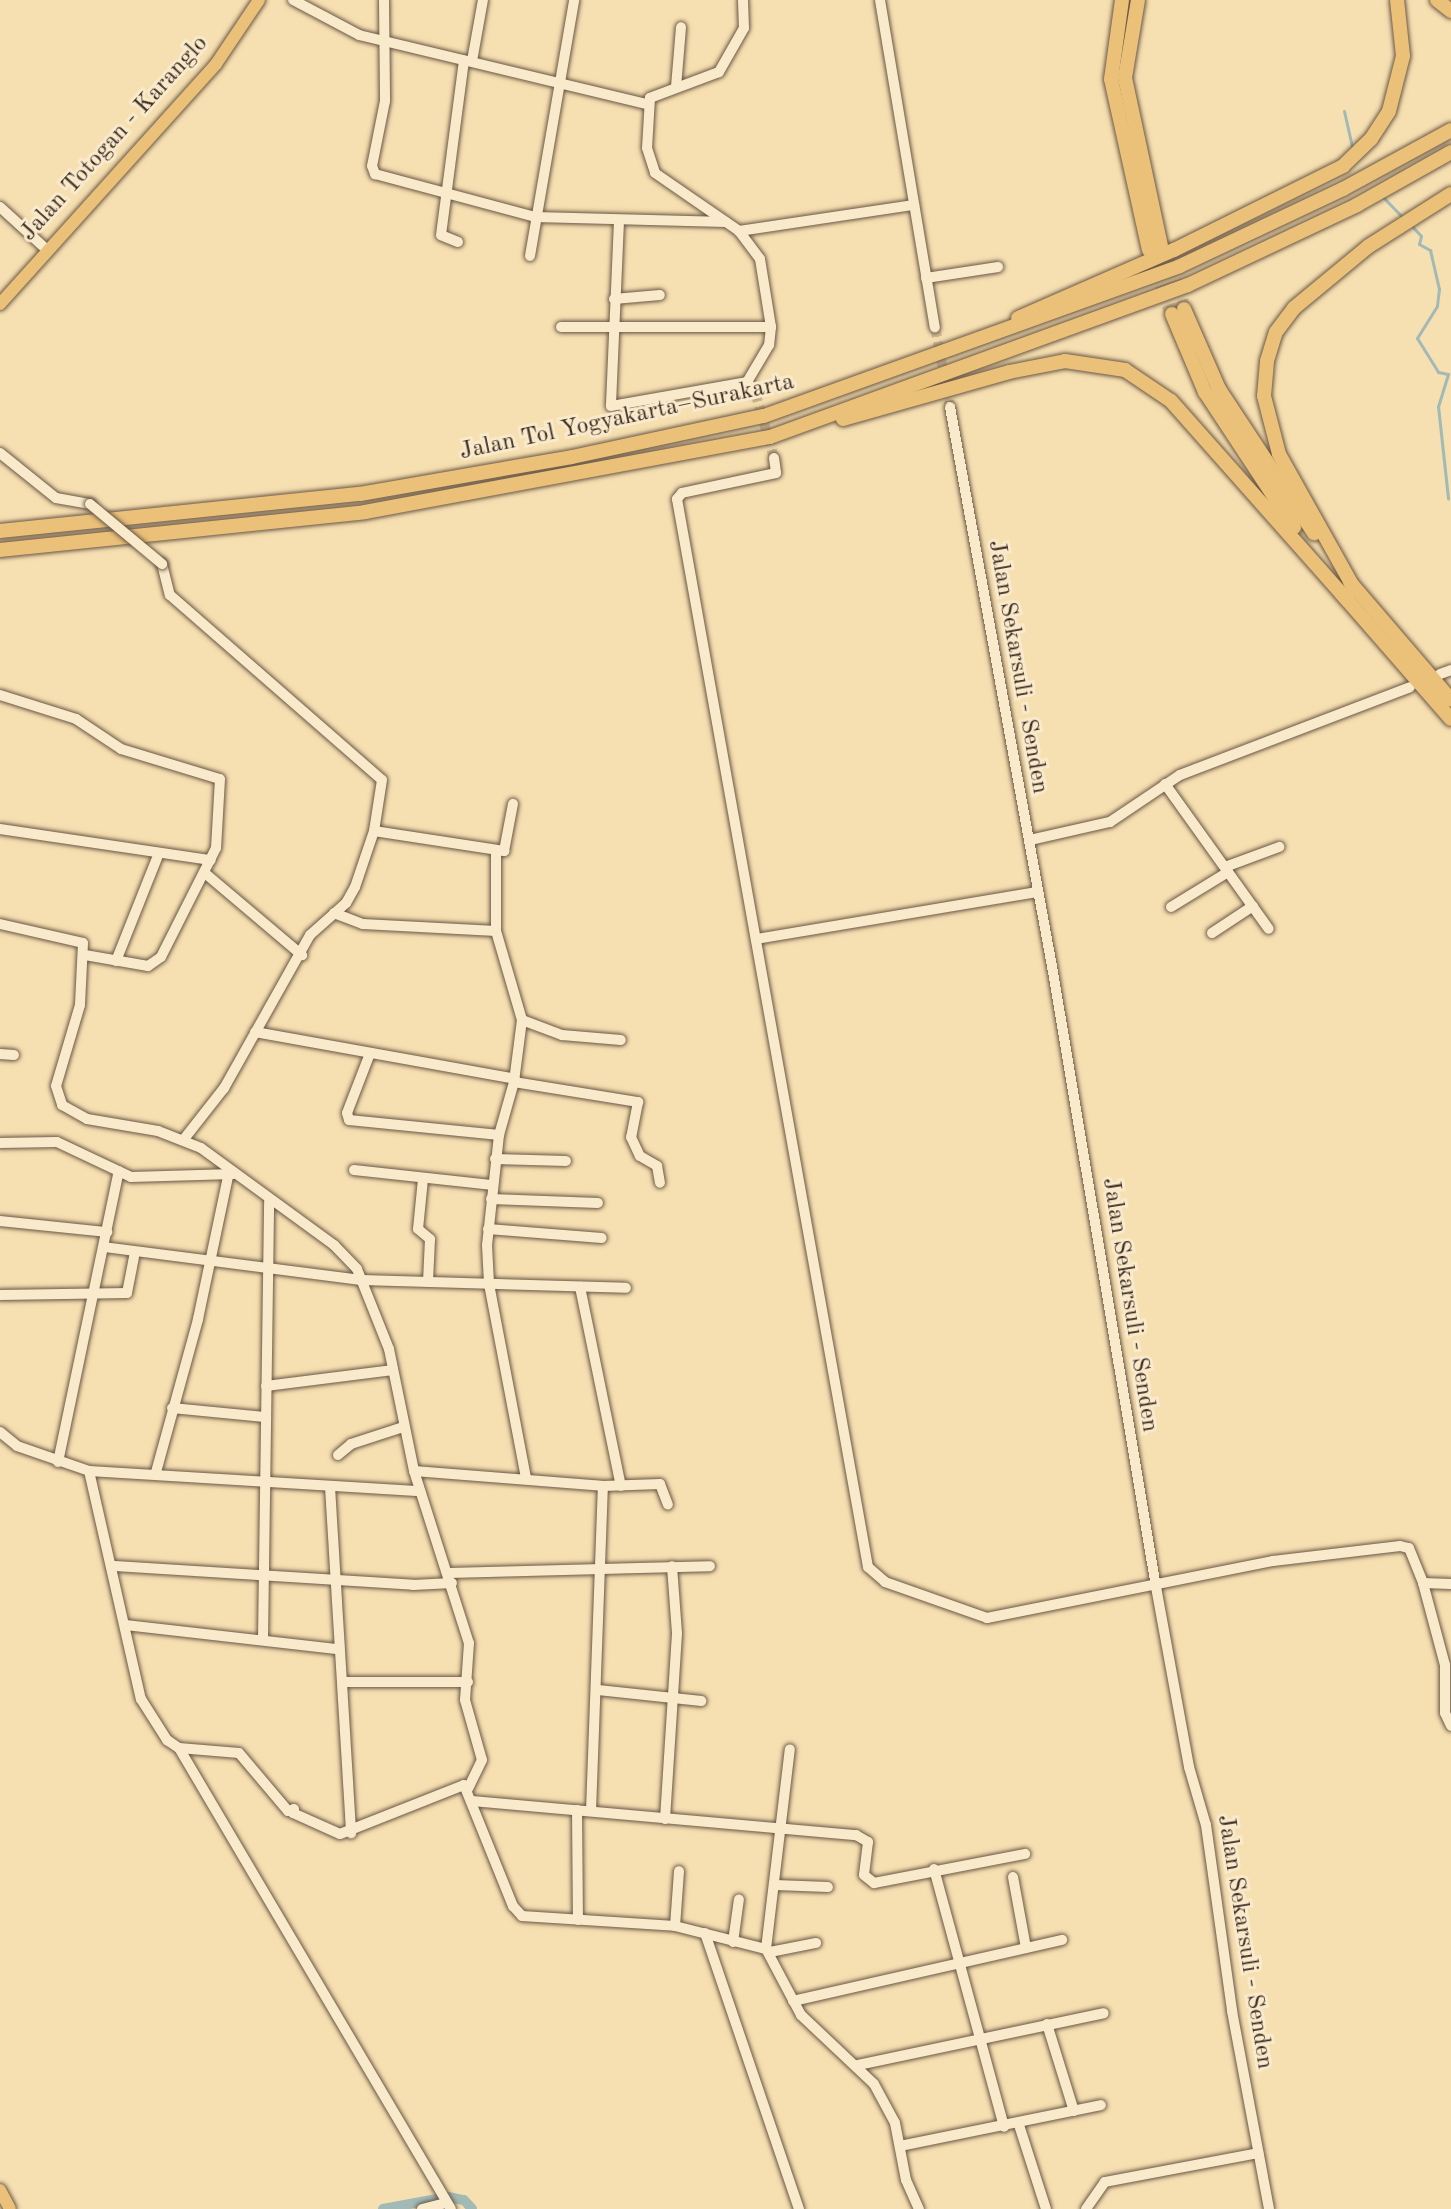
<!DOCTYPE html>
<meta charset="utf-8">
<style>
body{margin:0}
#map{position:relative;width:1451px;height:2209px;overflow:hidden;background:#f6dfb0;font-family:"Old Standard TT",serif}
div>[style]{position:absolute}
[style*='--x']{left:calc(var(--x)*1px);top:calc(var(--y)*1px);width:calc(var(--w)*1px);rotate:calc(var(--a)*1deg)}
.stream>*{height:3px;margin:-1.5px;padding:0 1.5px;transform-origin:1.5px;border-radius:1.5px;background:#a1bab6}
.canal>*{height:10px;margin:-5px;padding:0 5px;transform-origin:5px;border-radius:5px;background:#a1bab6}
.minor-tunnel>*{height:10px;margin-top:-5px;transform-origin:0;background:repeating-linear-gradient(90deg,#d0bb94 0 10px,transparent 0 15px)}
.highway-tunnel>*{height:14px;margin-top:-7px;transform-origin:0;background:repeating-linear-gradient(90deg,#d0bb94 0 14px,transparent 0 21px)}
.roads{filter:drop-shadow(0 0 2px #695746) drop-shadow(0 0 2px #695746)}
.minor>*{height:10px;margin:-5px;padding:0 5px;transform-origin:5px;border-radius:5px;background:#f9eacc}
.major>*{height:12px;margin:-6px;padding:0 6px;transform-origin:6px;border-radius:6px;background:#ebc078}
.highway>*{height:14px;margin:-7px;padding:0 7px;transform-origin:7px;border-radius:7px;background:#ebc078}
.bridges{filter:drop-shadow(0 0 2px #695746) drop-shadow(0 0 2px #695746)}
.minor-bridge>*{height:10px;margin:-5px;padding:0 5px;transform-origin:5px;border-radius:5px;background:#f9eacc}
span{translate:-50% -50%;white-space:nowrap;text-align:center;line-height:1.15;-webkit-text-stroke:6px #f9eacc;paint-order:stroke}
.street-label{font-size:24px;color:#3a2a22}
</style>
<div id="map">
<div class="stream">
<div style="--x:1344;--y:111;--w:41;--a:77.3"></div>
<div style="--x:1382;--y:196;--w:32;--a:46"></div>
<div style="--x:1410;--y:224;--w:16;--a:47"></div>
<div style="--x:1421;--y:236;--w:8;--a:104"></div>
<div style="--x:1419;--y:244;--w:13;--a:29"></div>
<div style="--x:1430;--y:250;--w:40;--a:77"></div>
<div style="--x:1439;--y:289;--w:17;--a:97"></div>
<div style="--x:1437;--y:306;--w:38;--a:122"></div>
<div style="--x:1417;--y:338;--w:40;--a:58"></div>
<div style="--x:1438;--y:372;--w:10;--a:11"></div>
<div style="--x:1448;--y:374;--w:34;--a:107"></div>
<div style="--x:1438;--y:406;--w:93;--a:83.8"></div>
</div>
<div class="canal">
<div style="--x:383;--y:2209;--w:66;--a:-10.5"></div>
<div style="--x:448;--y:2197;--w:16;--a:11"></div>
<div style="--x:464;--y:2200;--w:12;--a:48"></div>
</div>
<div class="minor-tunnel">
<div style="--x:935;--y:327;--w:81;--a:79.4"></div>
<div style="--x:755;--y:392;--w:69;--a:73.9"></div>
</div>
<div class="highway-tunnel">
<div style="--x:1167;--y:261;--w:51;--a:70.5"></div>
<div style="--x:1155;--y:265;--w:52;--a:70.9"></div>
</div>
<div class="roads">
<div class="minor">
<div style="--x:293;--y:0;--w:75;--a:27.9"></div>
<div style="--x:359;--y:35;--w:296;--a:13.5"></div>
<div style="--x:384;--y:0;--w:101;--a:89.4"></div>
<div style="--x:385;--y:101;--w:66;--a:101.3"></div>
<div style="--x:372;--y:166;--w:9;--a:69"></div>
<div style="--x:375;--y:174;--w:166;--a:15"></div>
<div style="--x:535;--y:217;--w:191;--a:1.5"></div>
<div style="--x:743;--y:0;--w:28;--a:88"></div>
<div style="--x:744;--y:28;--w:51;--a:119.6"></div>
<div style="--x:719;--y:72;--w:74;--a:159.4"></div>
<div style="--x:650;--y:98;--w:50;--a:93.4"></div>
<div style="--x:647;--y:148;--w:26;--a:72"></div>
<div style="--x:655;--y:173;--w:102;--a:34.6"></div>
<div style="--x:739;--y:231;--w:35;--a:53"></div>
<div style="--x:760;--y:259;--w:69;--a:80.8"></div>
<div style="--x:771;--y:327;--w:18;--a:96"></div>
<div style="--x:769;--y:345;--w:43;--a:120.7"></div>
<div style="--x:747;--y:382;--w:13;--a:51"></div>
<div style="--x:880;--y:0;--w:332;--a:80.5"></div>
<div style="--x:472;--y:61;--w:62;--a:-79.8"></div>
<div style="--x:676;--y:87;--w:60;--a:-85.2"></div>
<div style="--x:0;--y:207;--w:62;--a:42.4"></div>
<div style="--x:619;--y:221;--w:185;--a:92.5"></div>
<div style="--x:611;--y:406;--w:138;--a:-10"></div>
<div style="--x:739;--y:231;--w:177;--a:-8.5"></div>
<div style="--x:458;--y:242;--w:18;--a:-158"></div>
<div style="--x:441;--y:235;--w:176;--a:-82.5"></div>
<div style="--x:530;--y:256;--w:260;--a:-80.2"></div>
<div style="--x:926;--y:278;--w:73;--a:-8.7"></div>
<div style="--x:614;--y:299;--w:46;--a:-5"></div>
<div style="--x:561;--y:327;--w:210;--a:0"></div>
<div style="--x:950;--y:407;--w:574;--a:79.67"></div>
<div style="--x:1053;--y:972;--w:624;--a:80.49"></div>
<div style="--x:1156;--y:1587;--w:183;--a:79.6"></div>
<div style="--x:1189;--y:1767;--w:60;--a:73.7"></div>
<div style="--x:1206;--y:1825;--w:188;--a:82"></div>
<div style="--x:1232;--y:2011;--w:201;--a:79.4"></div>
<div style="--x:0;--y:453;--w:72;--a:38.8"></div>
<div style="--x:56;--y:498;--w:35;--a:10"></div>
<div style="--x:774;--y:458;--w:15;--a:82"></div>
<div style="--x:776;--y:473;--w:96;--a:168"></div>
<div style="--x:682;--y:493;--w:8;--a:130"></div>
<div style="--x:677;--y:499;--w:1085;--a:79.86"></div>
<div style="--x:868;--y:1567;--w:23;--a:41"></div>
<div style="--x:885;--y:1582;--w:108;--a:19.4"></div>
<div style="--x:987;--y:1618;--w:292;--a:-11.3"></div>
<div style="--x:1273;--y:1561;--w:128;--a:-6.7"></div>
<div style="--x:1400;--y:1546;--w:9;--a:13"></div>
<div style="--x:1409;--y:1548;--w:38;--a:68"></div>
<div style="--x:1423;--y:1583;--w:28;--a:2"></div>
<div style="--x:162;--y:564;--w:32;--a:76"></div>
<div style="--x:170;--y:595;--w:281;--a:41.1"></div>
<div style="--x:382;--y:780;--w:52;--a:98.9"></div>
<div style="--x:374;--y:831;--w:59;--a:108.7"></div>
<div style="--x:355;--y:887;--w:18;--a:119"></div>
<div style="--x:346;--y:903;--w:48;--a:138.4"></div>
<div style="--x:310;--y:935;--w:176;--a:119.3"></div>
<div style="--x:224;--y:1088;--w:65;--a:128.1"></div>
<div style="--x:1440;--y:674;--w:12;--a:-20"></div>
<div style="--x:0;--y:695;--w:80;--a:17.5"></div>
<div style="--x:76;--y:719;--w:54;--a:33.7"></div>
<div style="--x:121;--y:749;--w:103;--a:16.9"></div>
<div style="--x:220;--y:779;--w:69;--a:93.3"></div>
<div style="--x:216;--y:848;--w:122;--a:116.8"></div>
<div style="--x:161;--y:957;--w:16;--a:145"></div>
<div style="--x:148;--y:966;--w:64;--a:-170.1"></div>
<div style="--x:1165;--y:784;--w:178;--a:54.4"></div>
<div style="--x:0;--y:829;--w:213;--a:8.4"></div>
<div style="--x:374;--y:831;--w:132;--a:8.7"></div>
<div style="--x:504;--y:851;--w:48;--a:-79.2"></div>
<div style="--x:1030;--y:840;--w:82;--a:-12.7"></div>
<div style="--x:1110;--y:822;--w:84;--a:-33.9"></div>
<div style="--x:1180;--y:775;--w:246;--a:-20.9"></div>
<div style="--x:496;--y:851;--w:80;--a:90"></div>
<div style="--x:496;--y:931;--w:93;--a:73.7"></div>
<div style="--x:522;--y:1020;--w:63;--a:97.4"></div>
<div style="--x:514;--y:1082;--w:55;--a:105.8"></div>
<div style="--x:499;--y:1135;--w:111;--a:96.2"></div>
<div style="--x:487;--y:1245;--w:39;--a:87"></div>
<div style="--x:489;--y:1284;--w:197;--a:79.2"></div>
<div style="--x:1225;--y:867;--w:58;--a:-20.3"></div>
<div style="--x:206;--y:874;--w:126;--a:40.2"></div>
<div style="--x:1171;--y:907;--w:67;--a:-31.6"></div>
<div style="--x:334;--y:913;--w:31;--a:21"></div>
<div style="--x:363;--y:924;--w:133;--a:3"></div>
<div style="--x:0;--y:924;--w:85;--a:12.9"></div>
<div style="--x:83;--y:943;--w:62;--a:92.8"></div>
<div style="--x:80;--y:1005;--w:84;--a:106.5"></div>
<div style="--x:56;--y:1086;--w:20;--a:72"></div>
<div style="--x:62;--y:1105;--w:29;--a:29"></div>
<div style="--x:87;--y:1119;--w:72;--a:9.6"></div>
<div style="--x:158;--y:1131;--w:46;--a:21.6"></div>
<div style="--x:201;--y:1148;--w:165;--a:36.1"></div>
<div style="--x:334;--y:1245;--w:33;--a:46"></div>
<div style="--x:357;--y:1269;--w:86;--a:68.2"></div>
<div style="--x:389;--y:1349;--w:125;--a:78.4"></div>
<div style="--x:414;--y:1471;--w:181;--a:72.3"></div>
<div style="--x:469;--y:1643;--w:57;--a:94"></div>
<div style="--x:465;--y:1700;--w:62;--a:74.2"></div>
<div style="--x:482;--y:1760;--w:32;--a:116"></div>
<div style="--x:1212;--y:933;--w:49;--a:-33.4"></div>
<div style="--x:756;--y:939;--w:286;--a:-9.5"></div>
<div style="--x:116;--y:961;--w:116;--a:-68.3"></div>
<div style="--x:522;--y:1020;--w:43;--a:20.6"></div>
<div style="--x:562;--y:1035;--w:59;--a:4.8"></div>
<div style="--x:255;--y:1032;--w:264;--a:10.2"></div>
<div style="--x:0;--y:1054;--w:14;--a:4"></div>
<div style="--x:369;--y:1056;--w:61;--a:111.1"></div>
<div style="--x:347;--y:1113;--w:7;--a:74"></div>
<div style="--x:349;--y:1120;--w:151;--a:5.7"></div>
<div style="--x:514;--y:1082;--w:126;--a:9.2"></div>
<div style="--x:638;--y:1102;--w:36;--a:101"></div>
<div style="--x:631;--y:1137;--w:21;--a:65"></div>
<div style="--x:640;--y:1156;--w:20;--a:30"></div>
<div style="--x:657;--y:1166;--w:17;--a:80"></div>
<div style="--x:0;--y:1143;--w:57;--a:-1"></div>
<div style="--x:57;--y:1142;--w:82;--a:25.3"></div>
<div style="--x:131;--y:1177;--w:102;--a:-1.7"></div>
<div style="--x:495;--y:1159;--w:71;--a:1.6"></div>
<div style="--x:354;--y:1170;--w:140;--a:6.2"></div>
<div style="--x:423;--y:1179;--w:50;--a:95.7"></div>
<div style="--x:418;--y:1229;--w:16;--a:40"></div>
<div style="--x:430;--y:1239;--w:43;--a:92.7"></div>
<div style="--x:491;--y:1199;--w:107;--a:2.1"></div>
<div style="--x:0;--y:1221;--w:108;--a:5.9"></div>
<div style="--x:488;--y:1229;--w:114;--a:4.5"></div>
<div style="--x:104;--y:1247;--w:260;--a:7.3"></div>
<div style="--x:362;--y:1280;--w:264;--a:1.7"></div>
<div style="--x:580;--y:1287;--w:203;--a:78.4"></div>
<div style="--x:0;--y:1295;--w:127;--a:-0.9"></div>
<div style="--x:127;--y:1293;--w:42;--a:-79"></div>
<div style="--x:266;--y:1386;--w:128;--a:-7.2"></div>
<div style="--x:172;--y:1408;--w:93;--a:5.5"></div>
<div style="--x:0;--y:1432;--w:22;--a:39"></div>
<div style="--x:17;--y:1446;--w:76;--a:19.1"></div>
<div style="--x:89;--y:1471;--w:234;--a:77.2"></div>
<div style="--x:141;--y:1699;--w:49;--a:57.6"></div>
<div style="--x:167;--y:1740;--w:14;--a:34"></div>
<div style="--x:179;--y:1748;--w:60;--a:4.8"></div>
<div style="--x:239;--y:1753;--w:76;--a:49.8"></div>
<div style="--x:288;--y:1811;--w:6;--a:-18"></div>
<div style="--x:294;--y:1809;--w:4;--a:104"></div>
<div style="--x:293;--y:1813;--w:51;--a:24.1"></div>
<div style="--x:340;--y:1834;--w:133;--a:-21.6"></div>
<div style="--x:464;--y:1785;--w:131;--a:68"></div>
<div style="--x:513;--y:1906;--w:13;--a:48"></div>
<div style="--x:522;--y:1916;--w:153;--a:3.7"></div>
<div style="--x:675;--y:1926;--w:94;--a:14.2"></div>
<div style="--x:766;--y:1949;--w:75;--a:62.1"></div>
<div style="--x:801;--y:2015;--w:100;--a:43.4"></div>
<div style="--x:874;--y:2084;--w:44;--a:61.7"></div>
<div style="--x:895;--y:2123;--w:58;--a:79.1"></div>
<div style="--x:906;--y:2180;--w:32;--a:66"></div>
<div style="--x:338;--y:1455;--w:17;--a:-40"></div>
<div style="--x:351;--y:1444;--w:55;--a:-18.1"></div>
<div style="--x:58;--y:1462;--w:297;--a:-78.2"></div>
<div style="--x:89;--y:1471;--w:332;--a:3.5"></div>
<div style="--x:414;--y:1471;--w:190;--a:4.5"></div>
<div style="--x:603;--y:1486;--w:57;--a:-2"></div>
<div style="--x:660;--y:1484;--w:22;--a:69"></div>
<div style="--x:156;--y:1472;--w:159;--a:-74.6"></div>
<div style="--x:198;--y:1319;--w:145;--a:-78.1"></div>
<div style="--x:330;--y:1487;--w:347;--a:86.5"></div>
<div style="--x:115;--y:1566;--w:299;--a:3.6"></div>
<div style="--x:413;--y:1585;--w:39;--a:-3"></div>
<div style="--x:449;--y:1573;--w:261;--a:-1.5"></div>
<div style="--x:1423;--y:1583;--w:85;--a:75"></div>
<div style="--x:1445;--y:1665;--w:48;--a:90"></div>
<div style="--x:1445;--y:1713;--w:14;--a:65"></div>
<div style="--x:126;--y:1625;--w:213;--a:6.5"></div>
<div style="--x:263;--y:1640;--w:438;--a:-89.2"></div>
<div style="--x:342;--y:1682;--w:126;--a:0"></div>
<div style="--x:598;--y:1690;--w:104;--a:6.1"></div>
<div style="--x:179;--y:1748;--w:535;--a:59.46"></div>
<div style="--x:472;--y:1801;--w:386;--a:5.1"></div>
<div style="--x:856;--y:1835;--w:14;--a:30"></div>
<div style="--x:868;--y:1842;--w:33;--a:97"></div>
<div style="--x:864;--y:1875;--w:13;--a:39"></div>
<div style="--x:874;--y:1883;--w:154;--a:-10.9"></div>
<div style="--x:577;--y:1810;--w:110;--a:89.5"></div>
<div style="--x:591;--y:1811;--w:325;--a:-87.9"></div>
<div style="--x:665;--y:1819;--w:186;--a:-86.3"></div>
<div style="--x:677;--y:1633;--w:67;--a:-94.3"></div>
<div style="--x:934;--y:1869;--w:267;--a:74.8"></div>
<div style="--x:1013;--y:1877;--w:72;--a:79.6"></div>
<div style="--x:775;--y:1885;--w:53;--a:2.2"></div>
<div style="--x:675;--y:1926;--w:55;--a:-85.8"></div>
<div style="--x:705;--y:1933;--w:292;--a:71.2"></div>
<div style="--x:733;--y:1942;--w:43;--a:-82.1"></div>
<div style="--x:766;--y:1949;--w:201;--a:-83.2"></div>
<div style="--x:770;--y:1952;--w:47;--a:-11.1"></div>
<div style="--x:793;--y:2001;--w:276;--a:-12.8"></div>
<div style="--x:1047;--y:2024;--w:91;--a:72.8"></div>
<div style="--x:858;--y:2065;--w:251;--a:-11.9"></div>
<div style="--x:1019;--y:2125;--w:88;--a:72.2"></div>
<div style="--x:900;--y:2146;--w:205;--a:-11.5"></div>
<div style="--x:422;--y:2209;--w:25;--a:-14"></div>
<div style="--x:1086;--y:2209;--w:33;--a:-55"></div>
<div style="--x:1105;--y:2182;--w:156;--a:-10.7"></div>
</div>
<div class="major">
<div style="--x:0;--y:304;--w:323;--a:-48"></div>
<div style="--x:216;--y:64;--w:77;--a:-56.1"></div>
<div style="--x:0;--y:2190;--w:21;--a:62"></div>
</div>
<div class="highway">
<div style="--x:1122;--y:0;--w:80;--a:97.9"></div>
<div style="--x:1111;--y:79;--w:175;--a:77.5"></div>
<div style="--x:1138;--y:0;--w:79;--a:99.5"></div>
<div style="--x:1125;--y:78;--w:172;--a:77.9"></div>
<div style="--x:1437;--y:0;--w:18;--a:38"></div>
<div style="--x:1184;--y:309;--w:87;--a:66.4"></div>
<div style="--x:1219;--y:389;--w:173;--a:56.6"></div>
<div style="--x:1172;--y:314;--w:85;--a:67.1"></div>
<div style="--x:1205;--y:392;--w:162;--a:56.6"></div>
<div style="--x:1018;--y:318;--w:170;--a:-23.6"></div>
<div style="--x:1174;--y:250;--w:189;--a:-26.4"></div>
<div style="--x:1343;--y:166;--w:39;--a:-44"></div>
<div style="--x:1371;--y:139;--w:33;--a:-57"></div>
<div style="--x:1389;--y:111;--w:57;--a:-75.7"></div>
<div style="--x:1403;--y:56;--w:56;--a:-96.1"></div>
<div style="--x:843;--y:419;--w:173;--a:-15.8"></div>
<div style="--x:1009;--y:372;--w:57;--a:-11.1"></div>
<div style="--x:1065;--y:361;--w:61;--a:8.5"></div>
<div style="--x:1125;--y:370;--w:55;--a:34"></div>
<div style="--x:1171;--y:401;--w:266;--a:48.5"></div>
<div style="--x:0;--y:531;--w:362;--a:-5.9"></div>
<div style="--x:360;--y:494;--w:215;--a:-9.9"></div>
<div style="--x:572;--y:457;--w:196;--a:-12.1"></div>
<div style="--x:764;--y:416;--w:442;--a:-19.8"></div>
<div style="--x:1180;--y:266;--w:180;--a:-25.3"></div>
<div style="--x:1343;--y:189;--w:123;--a:-28.6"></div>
<div style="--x:0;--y:550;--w:367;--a:-5.9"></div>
<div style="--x:365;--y:512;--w:412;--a:-10.5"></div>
<div style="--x:770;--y:437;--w:445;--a:-20"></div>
<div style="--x:1188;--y:285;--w:187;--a:-25.3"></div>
<div style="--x:1357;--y:205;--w:108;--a:-29.4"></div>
<div style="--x:1350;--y:582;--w:155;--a:49.4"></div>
<div style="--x:1355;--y:590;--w:156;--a:-119.2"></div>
<div style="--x:1279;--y:454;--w:60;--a:-104.5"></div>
<div style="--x:1264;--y:396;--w:35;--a:-85"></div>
<div style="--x:1267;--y:361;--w:30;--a:-73"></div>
<div style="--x:1276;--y:332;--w:30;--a:-53"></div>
<div style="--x:1294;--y:308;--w:97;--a:-39.6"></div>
<div style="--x:1369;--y:246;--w:97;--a:-32.4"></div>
<div style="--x:1341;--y:593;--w:167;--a:48.9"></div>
</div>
</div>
<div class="bridges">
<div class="minor-bridge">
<div style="--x:90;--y:504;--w:94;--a:39.8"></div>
</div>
</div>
<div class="street-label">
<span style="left:115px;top:139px;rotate:-48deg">Jalan Totogan - Karanglo</span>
<span style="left:627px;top:418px;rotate:-12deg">Jalan Tol Yogyakarta–Surakarta</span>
<span style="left:1017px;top:667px;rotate:80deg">Jalan Sekarsuli - Senden</span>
<span style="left:1129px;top:1305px;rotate:81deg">Jalan Sekarsuli - Senden</span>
<span style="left:1244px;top:1942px;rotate:81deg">Jalan Sekarsuli - Senden</span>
</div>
</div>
